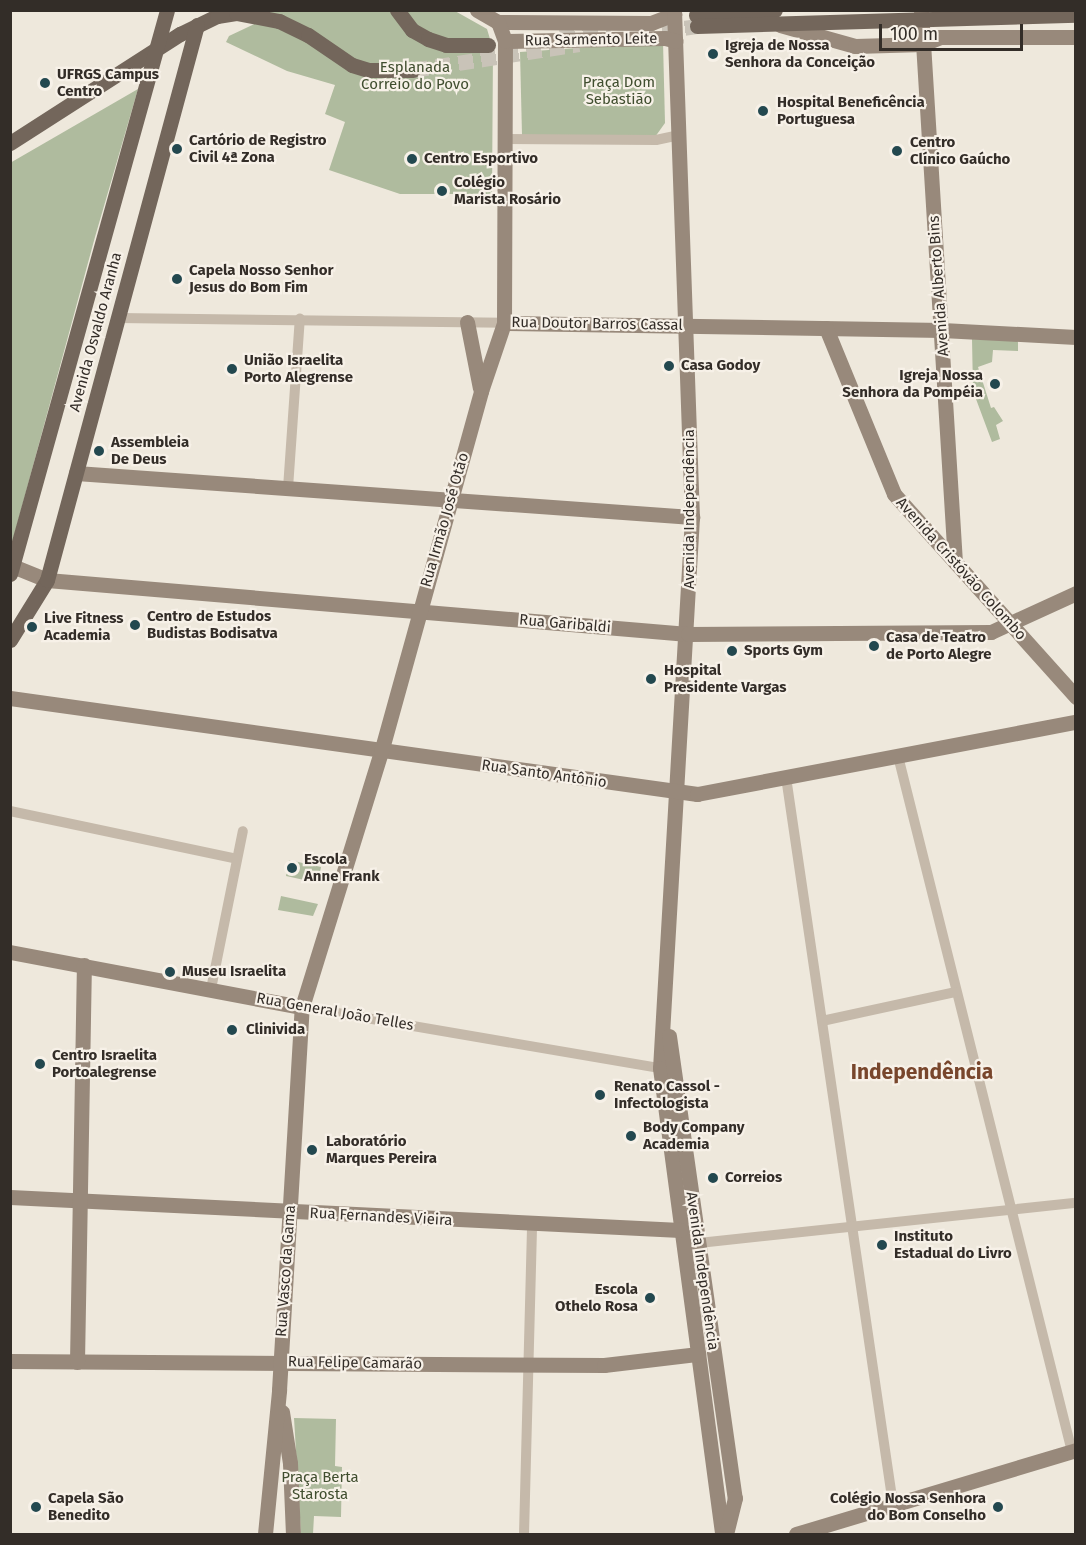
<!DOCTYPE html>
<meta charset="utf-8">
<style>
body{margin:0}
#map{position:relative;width:1086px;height:1545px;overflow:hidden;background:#eee8dc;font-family:"Fira Sans",sans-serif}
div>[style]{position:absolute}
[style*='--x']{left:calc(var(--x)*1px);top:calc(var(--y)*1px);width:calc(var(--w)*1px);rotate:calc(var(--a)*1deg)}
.green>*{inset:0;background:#afbb9e}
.primary-tunnel>*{height:15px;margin-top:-7.5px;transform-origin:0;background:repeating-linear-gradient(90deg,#c9c3b8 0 15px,transparent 0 23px)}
.street>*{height:10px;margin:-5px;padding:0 5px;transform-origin:5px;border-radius:5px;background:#c5b9aa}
.secondary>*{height:15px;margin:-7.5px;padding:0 7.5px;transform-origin:7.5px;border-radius:7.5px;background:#98897b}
.primary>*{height:15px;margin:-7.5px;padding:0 7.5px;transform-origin:7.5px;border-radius:7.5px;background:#73665b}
.dots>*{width:16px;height:16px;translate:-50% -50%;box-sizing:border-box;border:3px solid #f7f1e8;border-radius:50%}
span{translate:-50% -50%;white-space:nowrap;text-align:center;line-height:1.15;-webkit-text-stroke:4.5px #f7f1e8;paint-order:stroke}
.street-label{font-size:15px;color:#332d28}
.poi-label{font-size:15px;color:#332d28;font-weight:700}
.left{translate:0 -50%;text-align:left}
.right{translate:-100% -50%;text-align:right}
.park-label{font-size:15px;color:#404e2f}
.district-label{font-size:21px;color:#78462c;font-weight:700}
.frame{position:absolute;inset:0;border:12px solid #332d28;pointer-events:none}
.scale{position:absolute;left:879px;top:24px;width:144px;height:27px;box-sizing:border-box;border:3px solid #332d28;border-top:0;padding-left:8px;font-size:18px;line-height:21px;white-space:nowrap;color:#332d28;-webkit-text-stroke:4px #f7f1e8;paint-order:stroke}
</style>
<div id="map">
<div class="green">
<div style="clip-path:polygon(257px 11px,455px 11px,487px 29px,493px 49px,492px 194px,400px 194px,329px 170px,345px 122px,325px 114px,335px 85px,287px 71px,226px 42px,229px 36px,263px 20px)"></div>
<div style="clip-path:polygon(663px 42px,665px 123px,655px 137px,522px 135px,520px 52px)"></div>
<div style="clip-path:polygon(138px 89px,95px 237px,11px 547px,10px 163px)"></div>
<div style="clip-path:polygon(972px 339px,1018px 341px,1018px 351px,993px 350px,992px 362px,978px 367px,991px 408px,994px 407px,1003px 421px,996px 425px,1000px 439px,992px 442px,973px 391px)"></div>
<div style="clip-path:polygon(289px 860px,321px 867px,318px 883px,286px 876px)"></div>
<div style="clip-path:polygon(281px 896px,318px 904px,313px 916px,278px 910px)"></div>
<div style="clip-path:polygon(294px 1418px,336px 1419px,335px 1466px,342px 1467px,341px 1517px,314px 1516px,313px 1534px,301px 1534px)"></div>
</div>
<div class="primary-tunnel">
<div style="--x:662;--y:31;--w:35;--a:-8"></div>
<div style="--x:560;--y:35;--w:51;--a:-9.1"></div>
<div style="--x:413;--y:70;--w:168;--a:-8.9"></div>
</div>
<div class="street">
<div style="--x:505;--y:139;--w:151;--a:0.4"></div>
<div style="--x:656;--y:140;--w:24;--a:-12"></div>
<div style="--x:118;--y:318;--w:386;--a:0.7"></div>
<div style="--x:288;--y:488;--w:170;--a:-86"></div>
<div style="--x:898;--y:756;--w:717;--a:75.96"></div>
<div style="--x:786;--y:777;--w:735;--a:81.63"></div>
<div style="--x:10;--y:811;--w:232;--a:11.9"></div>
<div style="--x:211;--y:989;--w:161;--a:-78.6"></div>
<div style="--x:302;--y:1007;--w:363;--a:9.7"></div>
<div style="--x:822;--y:1021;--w:136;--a:-12.3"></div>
<div style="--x:699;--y:1243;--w:379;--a:-6.1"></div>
<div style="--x:524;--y:1534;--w:310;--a:-88.5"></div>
</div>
<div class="secondary">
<div style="--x:477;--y:10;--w:24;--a:30"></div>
<div style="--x:498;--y:22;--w:153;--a:0.4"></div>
<div style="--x:651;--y:23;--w:25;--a:-21"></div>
<div style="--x:674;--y:10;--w:507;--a:87.97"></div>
<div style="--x:692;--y:517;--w:552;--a:93.32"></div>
<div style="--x:660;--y:1068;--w:470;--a:82.4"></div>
<div style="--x:921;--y:10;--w:553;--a:86.48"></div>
<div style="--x:780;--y:25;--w:78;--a:15.6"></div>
<div style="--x:855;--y:46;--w:68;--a:-1.7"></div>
<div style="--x:923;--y:44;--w:18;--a:-22"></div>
<div style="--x:940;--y:37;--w:136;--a:0"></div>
<div style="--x:505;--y:41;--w:160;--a:-1.1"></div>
<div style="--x:665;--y:38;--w:11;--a:15"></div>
<div style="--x:467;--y:322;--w:67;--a:78.9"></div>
<div style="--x:504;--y:323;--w:438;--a:0.9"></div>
<div style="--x:942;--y:330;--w:134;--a:3"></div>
<div style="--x:826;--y:328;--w:179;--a:67.7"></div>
<div style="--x:894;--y:494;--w:273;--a:48.1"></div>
<div style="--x:76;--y:473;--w:618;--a:4.09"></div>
<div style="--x:10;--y:565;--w:40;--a:22"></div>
<div style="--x:47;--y:580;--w:643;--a:4.82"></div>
<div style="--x:688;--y:634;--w:303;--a:-0.4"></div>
<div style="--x:991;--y:632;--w:94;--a:-24.6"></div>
<div style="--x:10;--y:698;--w:694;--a:7.95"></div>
<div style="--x:697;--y:794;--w:386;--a:-10.8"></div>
<div style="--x:10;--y:952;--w:297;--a:10.7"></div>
<div style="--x:669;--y:1036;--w:467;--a:81.9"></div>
<div style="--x:735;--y:1498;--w:37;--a:104"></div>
<div style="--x:10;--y:1197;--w:671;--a:2.82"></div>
<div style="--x:10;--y:1361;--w:594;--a:0.39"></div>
<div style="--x:604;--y:1365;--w:95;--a:-6.7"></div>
<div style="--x:77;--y:1362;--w:397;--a:-89"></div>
<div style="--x:282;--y:1412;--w:52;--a:81.1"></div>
<div style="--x:290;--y:1463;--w:71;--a:87.6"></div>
<div style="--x:265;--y:1534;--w:145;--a:-84.4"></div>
<div style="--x:279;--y:1390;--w:384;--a:-86.6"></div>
<div style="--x:302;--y:1007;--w:267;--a:-72.8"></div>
<div style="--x:381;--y:752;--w:375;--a:-74.5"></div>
<div style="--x:481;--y:391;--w:72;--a:-71.3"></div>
<div style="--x:504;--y:323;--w:282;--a:-89.8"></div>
<div style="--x:505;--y:41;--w:20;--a:-110"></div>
<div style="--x:796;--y:1534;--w:292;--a:-16.7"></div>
</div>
<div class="primary">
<div style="--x:397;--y:10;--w:25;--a:53"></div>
<div style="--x:412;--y:30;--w:18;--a:29"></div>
<div style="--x:428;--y:39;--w:19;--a:18"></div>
<div style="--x:446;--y:45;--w:42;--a:0"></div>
<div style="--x:696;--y:15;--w:79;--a:-3.6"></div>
<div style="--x:697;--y:26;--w:379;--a:-1.7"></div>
<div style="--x:10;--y:143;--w:202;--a:-32.7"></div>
<div style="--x:180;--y:34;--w:41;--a:-25.9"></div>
<div style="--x:217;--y:16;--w:19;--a:-9"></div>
<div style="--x:236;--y:13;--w:44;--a:10.5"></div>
<div style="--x:279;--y:21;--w:32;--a:26"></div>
<div style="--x:308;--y:35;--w:53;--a:34.3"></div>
<div style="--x:352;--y:65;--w:17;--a:17"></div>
<div style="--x:368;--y:70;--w:45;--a:0"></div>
<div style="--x:10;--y:574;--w:585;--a:-74.44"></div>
<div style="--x:10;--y:640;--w:70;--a:-58.3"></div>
<div style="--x:47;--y:580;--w:575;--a:-74.88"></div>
</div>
<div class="dots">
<div style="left:713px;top:54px;background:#23484f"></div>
<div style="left:45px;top:83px;background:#23484f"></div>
<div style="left:763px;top:111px;background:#23484f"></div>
<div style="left:177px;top:149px;background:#23484f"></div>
<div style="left:897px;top:151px;background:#23484f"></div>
<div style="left:412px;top:159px;background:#23484f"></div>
<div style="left:442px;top:191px;background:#23484f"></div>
<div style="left:177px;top:279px;background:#23484f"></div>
<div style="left:669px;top:366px;background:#23484f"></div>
<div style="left:232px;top:369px;background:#23484f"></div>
<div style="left:995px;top:384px;background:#23484f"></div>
<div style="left:99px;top:451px;background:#23484f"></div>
<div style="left:135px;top:625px;background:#23484f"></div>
<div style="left:32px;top:627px;background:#23484f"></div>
<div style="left:874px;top:646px;background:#23484f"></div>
<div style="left:732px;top:651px;background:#23484f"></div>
<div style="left:651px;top:679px;background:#23484f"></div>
<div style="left:292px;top:868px;background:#23484f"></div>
<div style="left:170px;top:972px;background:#23484f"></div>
<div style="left:232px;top:1030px;background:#23484f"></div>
<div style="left:40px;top:1064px;background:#23484f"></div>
<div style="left:600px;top:1095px;background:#23484f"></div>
<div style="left:631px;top:1136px;background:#23484f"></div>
<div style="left:312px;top:1150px;background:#23484f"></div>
<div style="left:713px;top:1178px;background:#23484f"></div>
<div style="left:882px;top:1245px;background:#23484f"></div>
<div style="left:650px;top:1298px;background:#23484f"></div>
<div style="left:36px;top:1507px;background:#23484f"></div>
<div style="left:998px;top:1507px;background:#23484f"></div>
</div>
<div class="street-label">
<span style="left:591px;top:40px;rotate:-1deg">Rua Sarmento Leite</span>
<span style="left:939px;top:286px;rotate:-94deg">Avenida Alberto Bins</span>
<span style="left:597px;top:324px;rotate:1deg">Rua Doutor Barros Cassal</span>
<span style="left:96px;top:332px;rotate:-75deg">Avenida Osvaldo Aranha</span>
<span style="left:690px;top:509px;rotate:-90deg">Avenida Independência</span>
<span style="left:445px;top:520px;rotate:-74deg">Rua Irmão José Otão</span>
<span style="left:961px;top:569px;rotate:48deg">Avenida Cristóvão Colombo</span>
<span style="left:565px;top:624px;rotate:5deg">Rua Garibaldi</span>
<span style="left:544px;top:774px;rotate:8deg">Rua Santo Antônio</span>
<span style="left:335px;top:1012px;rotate:10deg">Rua General João Telles</span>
<span style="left:381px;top:1217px;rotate:3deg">Rua Fernandes Vieira</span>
<span style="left:286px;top:1271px;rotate:-86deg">Rua Vasco da Gama</span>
<span style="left:702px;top:1271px;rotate:82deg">Avenida Independência</span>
<span style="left:355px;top:1363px;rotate:1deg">Rua Felipe Camarão</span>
</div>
<div class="poi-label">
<span class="left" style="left:725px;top:54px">Igreja de Nossa<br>Senhora da Conceição</span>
<span class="left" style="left:57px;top:83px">UFRGS Campus<br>Centro</span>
<span class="left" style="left:777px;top:111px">Hospital Beneficência<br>Portuguesa</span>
<span class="left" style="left:189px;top:149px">Cartório de Registro<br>Civil 4ª Zona</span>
<span class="left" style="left:910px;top:151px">Centro<br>Clínico Gaúcho</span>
<span class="left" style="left:424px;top:159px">Centro Esportivo</span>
<span class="left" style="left:454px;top:191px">Colégio<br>Marista Rosário</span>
<span class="left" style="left:189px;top:279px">Capela Nosso Senhor<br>Jesus do Bom Fim</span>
<span class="left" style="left:244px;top:369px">União Israelita<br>Porto Alegrense</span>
<span class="left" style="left:681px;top:366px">Casa Godoy</span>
<span class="right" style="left:983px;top:384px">Igreja Nossa<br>Senhora da Pompéia</span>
<span class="left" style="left:111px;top:451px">Assembleia<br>De Deus</span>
<span class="left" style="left:147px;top:625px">Centro de Estudos<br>Budistas Bodisatva</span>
<span class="left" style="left:44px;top:627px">Live Fitness<br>Academia</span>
<span class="left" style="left:886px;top:646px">Casa de Teatro<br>de Porto Alegre</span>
<span class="left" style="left:744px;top:651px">Sports Gym</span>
<span class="left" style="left:664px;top:679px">Hospital<br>Presidente Vargas</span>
<span class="left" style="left:304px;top:868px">Escola<br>Anne Frank</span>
<span class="left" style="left:182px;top:972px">Museu Israelita</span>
<span class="left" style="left:246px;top:1030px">Clinivida</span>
<span class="left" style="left:52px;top:1064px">Centro Israelita<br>Portoalegrense</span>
<span class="left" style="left:614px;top:1095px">Renato Cassol -<br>Infectologista</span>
<span class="left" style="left:643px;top:1136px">Body Company<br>Academia</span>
<span class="left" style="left:326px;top:1150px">Laboratório<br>Marques Pereira</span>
<span class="left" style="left:725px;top:1178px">Correios</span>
<span class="left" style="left:894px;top:1245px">Instituto<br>Estadual do Livro</span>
<span class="right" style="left:638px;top:1298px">Escola<br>Othelo Rosa</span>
<span class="left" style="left:48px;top:1507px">Capela São<br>Benedito</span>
<span class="right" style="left:986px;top:1507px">Colégio Nossa Senhora<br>do Bom Conselho</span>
</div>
<div class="park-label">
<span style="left:415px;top:76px">Esplanada<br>Correio do Povo</span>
<span style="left:619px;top:91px">Praça Dom<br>Sebastião</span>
<span style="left:320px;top:1486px">Praça Berta<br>Starosta</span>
</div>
<div class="district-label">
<span style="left:922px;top:1072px">Independência</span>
</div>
<div class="frame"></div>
<div class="scale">100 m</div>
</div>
